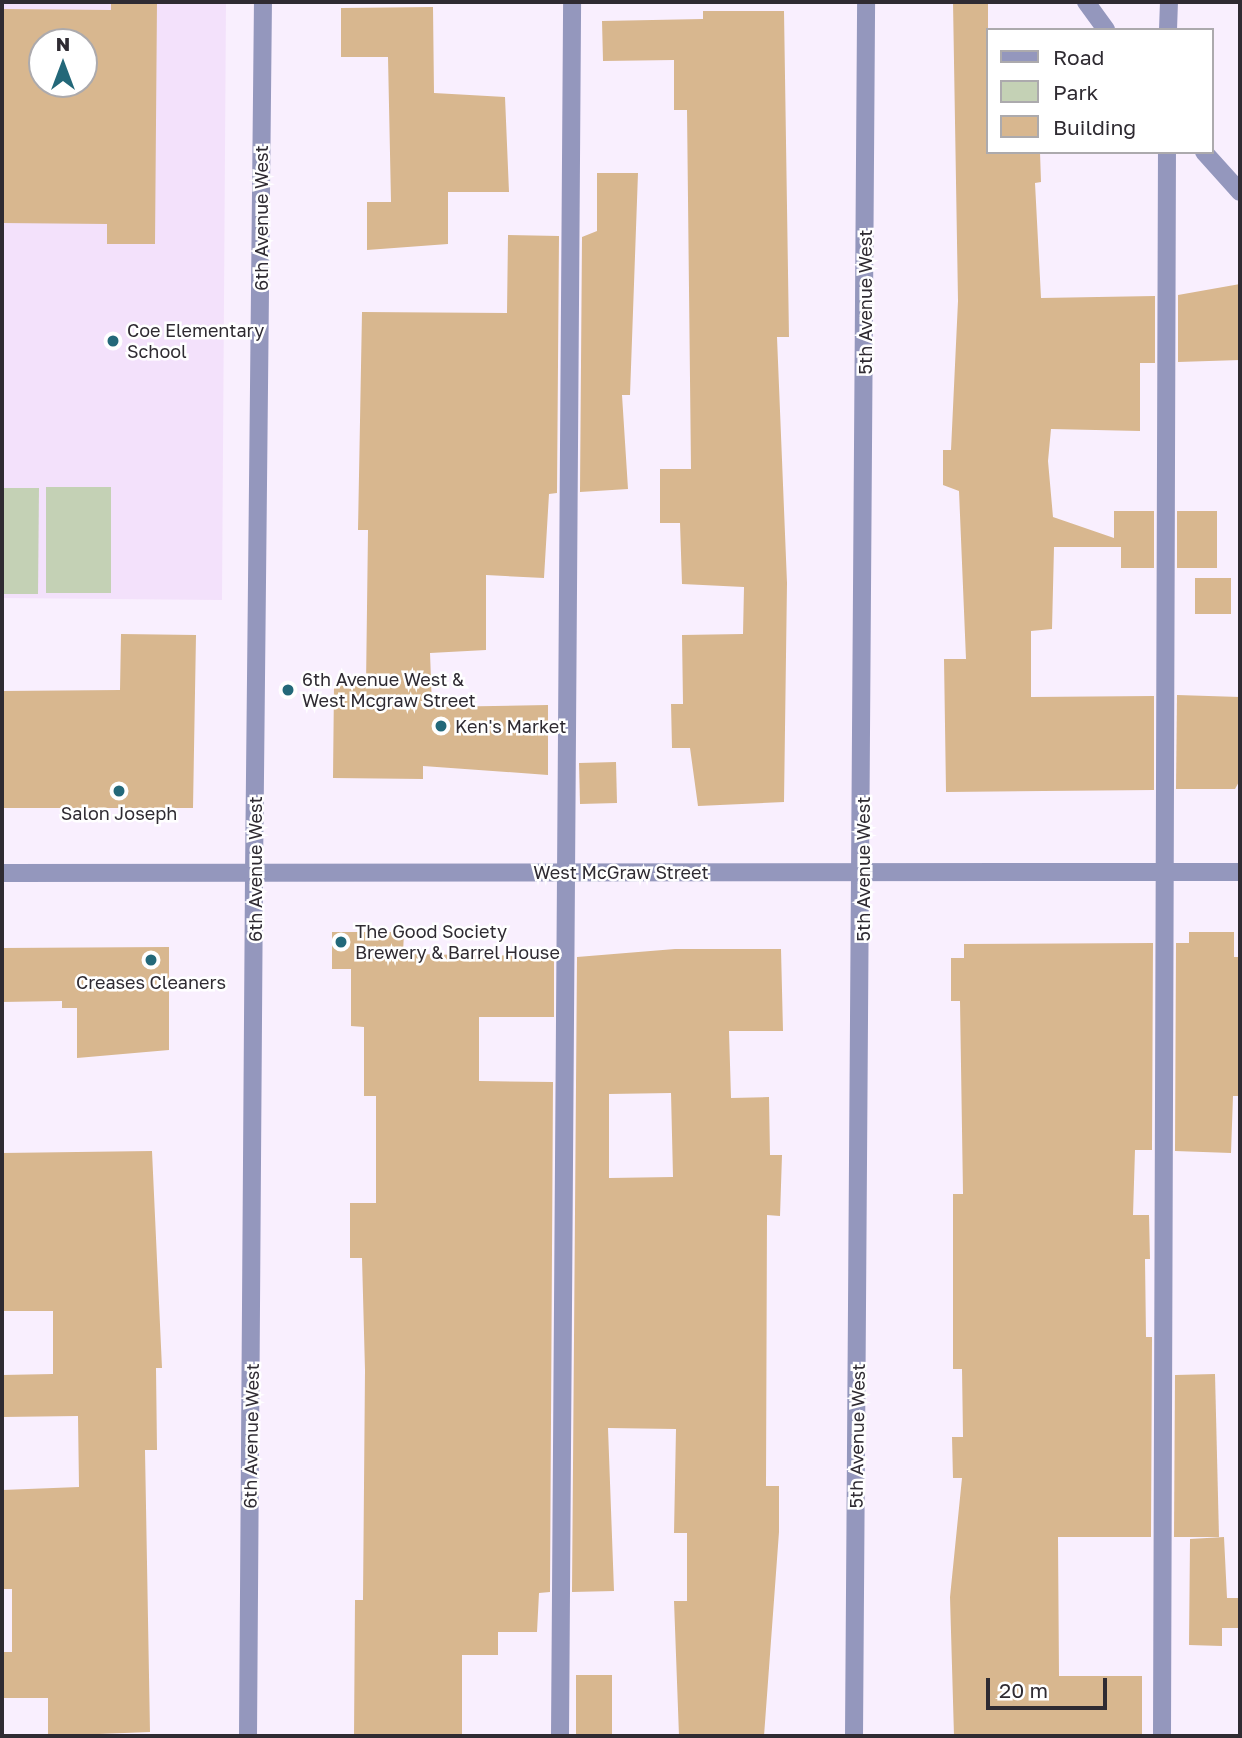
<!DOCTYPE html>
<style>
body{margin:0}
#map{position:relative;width:1242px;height:1738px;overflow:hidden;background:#f9effe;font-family:"Golos Text",sans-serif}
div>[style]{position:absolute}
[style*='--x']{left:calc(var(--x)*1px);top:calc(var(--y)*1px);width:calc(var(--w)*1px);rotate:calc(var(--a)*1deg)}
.built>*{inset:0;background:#f3e1fb}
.green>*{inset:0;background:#c4d1b5}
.building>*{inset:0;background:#d8b78f}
.service>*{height:18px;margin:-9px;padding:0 9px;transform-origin:9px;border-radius:9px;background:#9497bd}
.minor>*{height:18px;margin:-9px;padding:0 9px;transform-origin:9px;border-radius:9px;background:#9497bd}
.tertiary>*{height:18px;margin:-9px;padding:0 9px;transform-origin:9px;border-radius:9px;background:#9497bd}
.dots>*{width:19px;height:19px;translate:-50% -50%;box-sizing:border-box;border:4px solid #fff;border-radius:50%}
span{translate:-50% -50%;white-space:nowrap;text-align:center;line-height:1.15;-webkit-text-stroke:5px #fff;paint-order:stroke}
.street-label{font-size:18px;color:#2f2b32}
.poi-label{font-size:18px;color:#2f2b32}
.left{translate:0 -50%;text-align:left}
.frame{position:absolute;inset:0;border:4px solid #2f2b32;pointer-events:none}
.legend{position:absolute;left:986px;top:28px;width:228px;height:126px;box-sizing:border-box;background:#fff;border:2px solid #acaaad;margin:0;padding:9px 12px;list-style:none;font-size:21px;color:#2f2b32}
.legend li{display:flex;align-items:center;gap:14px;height:35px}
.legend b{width:35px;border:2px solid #acaaad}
.north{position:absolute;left:28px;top:28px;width:70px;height:70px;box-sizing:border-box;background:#fff;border:2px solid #acaaad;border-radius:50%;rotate:0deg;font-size:19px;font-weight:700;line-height:28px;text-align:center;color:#2f2b32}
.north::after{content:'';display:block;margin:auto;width:24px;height:32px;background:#236879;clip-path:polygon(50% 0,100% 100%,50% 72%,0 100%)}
.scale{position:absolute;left:986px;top:1678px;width:121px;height:32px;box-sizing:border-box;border:4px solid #2f2b32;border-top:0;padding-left:9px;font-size:21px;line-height:24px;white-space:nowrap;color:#2f2b32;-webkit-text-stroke:5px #fff;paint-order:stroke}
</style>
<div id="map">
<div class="built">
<div style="clip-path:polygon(evenodd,2px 2px,226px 2px,222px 600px,2px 598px,2px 2px,42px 42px,84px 42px,84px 84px,42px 84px,42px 42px)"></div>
</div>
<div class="green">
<div style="clip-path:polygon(46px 487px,111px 487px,111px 593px,46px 593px)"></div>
<div style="clip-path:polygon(2px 488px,39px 488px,38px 594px,2px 594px)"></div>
</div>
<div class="building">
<div style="clip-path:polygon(evenodd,111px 2px,157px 2px,155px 244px,107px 244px,107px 224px,2px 223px,2px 9px,111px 10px,111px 2px,42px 42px,84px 42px,84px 84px,42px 84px,42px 42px)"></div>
<div style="clip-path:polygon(953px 2px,988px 2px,988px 152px,1040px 152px,1041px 182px,1035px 183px,1041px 298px,1155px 296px,1155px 363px,1140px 363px,1140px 431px,1051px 429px,1048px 461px,1053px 517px,1114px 538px,1114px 511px,1154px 511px,1154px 568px,1121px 568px,1121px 547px,1054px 547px,1052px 629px,1031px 631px,1031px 697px,1154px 696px,1154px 790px,946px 792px,944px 659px,966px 659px,959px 491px,943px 485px,943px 450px,951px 450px,958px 301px)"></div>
<div style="clip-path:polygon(433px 7px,434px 93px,505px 97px,509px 192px,448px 192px,448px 244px,367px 250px,367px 202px,391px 202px,388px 57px,341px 57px,341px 8px)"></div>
<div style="clip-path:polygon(703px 11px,784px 11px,789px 337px,777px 337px,787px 583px,784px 802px,698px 806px,690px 748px,672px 748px,671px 704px,683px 704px,682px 635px,743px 634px,744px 587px,682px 584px,680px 523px,660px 523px,660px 469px,691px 469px,687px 110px,674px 110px,674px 60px,603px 61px,602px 21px,703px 19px)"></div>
<div style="clip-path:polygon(597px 173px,638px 173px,630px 395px,622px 395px,628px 489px,580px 492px,582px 237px,597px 231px)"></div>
<div style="clip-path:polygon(508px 235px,559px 236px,557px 493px,549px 494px,544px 578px,486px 575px,486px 650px,430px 653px,432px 707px,548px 705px,548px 775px,423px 766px,423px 779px,333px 778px,334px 685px,366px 685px,368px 530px,358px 530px,362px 312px,507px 313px)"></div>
<div style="clip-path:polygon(1240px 284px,1240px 360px,1178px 362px,1178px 295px)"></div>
<div style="clip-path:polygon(1177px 511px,1217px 511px,1217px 568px,1177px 568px)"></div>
<div style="clip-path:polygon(1195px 578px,1231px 578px,1231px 614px,1195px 614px)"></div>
<div style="clip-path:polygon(121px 634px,196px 635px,193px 808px,2px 808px,2px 691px,120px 690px)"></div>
<div style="clip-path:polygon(1177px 695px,1240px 697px,1240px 780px,1235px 789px,1176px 789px)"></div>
<div style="clip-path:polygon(616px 762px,617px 803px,580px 804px,579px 763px)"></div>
<div style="clip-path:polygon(332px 932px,404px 932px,403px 954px,554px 956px,554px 1017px,479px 1017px,479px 1081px,553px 1082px,550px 1592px,539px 1593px,537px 1632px,498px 1632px,498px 1655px,462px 1655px,462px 1736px,354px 1736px,355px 1600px,363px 1600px,365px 1370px,362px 1258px,350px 1258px,350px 1203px,376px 1203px,376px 1096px,364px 1096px,364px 1027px,351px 1026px,351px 969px,332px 969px)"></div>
<div style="clip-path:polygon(1189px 932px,1234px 932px,1234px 957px,1240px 957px,1240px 1096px,1233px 1096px,1231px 1153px,1175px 1151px,1176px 943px,1189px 943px)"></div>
<div style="clip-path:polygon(1153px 943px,1152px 1150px,1135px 1150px,1133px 1215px,1149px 1215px,1150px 1259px,1145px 1259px,1146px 1337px,1152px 1337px,1151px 1537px,1058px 1537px,1059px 1676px,1142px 1676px,1142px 1736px,954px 1736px,950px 1597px,962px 1478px,953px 1478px,952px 1437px,963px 1437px,962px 1369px,953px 1369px,953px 1194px,963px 1194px,960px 1001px,951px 1001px,951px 958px,964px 958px,964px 944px)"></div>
<div style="clip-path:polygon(169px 947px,169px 1050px,77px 1058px,77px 1008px,62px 1008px,62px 1001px,2px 1002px,2px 948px)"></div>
<div style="clip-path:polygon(evenodd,675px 949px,781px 949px,783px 1031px,729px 1031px,731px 1098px,769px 1097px,770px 1155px,782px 1155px,780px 1216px,767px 1215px,766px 1486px,779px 1486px,779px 1532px,764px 1736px,679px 1736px,674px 1601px,687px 1601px,687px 1533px,674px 1533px,676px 1429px,608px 1428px,614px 1591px,572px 1592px,577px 957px,675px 949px,671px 1093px,673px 1177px,609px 1178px,609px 1094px,671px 1093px)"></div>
<div style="clip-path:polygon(152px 1151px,162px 1368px,156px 1368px,157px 1450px,145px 1450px,150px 1732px,48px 1736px,48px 1698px,2px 1698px,2px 1652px,12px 1652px,12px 1589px,2px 1589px,2px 1490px,79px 1487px,78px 1416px,2px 1417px,2px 1375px,53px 1374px,53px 1311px,2px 1311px,2px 1153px)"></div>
<div style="clip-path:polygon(1215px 1374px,1219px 1537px,1174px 1537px,1175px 1375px)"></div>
<div style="clip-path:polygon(1224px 1537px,1227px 1598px,1240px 1598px,1240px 1628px,1222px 1628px,1222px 1646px,1189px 1645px,1190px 1539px)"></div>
<div style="clip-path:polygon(576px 1675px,612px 1675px,612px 1736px,576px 1736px)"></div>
</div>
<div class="service">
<div style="--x:1168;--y:30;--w:28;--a:-88"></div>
<div style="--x:560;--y:1736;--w:1734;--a:-89.6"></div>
<div style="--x:1162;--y:1736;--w:1584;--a:-89.82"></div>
</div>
<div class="minor">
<div style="--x:254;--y:873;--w:871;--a:-89.41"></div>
<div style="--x:854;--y:1736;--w:1734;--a:-89.6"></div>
</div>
<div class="tertiary">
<div style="--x:1086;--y:2;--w:34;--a:54"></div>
<div style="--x:1204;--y:152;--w:54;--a:48"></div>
<div style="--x:2;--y:873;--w:1238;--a:-0.05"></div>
<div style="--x:248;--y:1736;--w:863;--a:-89.6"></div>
</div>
<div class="dots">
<div style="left:113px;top:341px;background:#236879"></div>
<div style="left:288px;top:690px;background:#236879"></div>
<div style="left:441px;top:726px;background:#236879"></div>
<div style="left:119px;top:791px;background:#236879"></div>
<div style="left:341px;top:942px;background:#236879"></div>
<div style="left:151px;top:960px;background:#236879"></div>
</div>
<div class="street-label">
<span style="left:261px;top:218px;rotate:-90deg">6th Avenue West</span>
<span style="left:865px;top:302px;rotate:-90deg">5th Avenue West</span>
<span style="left:255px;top:869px;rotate:-90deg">6th Avenue West</span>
<span style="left:863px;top:869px;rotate:-90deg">5th Avenue West</span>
<span style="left:621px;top:872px">West McGraw Street</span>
<span style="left:251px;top:1436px;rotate:-89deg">6th Avenue West</span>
<span style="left:857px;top:1436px;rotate:-89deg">5th Avenue West</span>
</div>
<div class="poi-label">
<span class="left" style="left:127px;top:341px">Coe Elementary<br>School</span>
<span class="left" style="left:302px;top:690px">6th Avenue West &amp;<br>West Mcgraw Street</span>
<span class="left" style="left:455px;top:726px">Ken's Market</span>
<span style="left:119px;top:813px">Salon Joseph</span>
<span class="left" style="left:355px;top:942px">The Good Society<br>Brewery &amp; Barrel House</span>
<span style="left:151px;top:982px">Creases Cleaners</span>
</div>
<div class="frame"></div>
<ul class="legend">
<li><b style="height:9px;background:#9497bd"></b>Road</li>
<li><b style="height:19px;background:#c4d1b5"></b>Park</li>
<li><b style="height:19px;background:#d8b78f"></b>Building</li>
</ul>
<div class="north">N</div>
<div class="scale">20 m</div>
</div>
